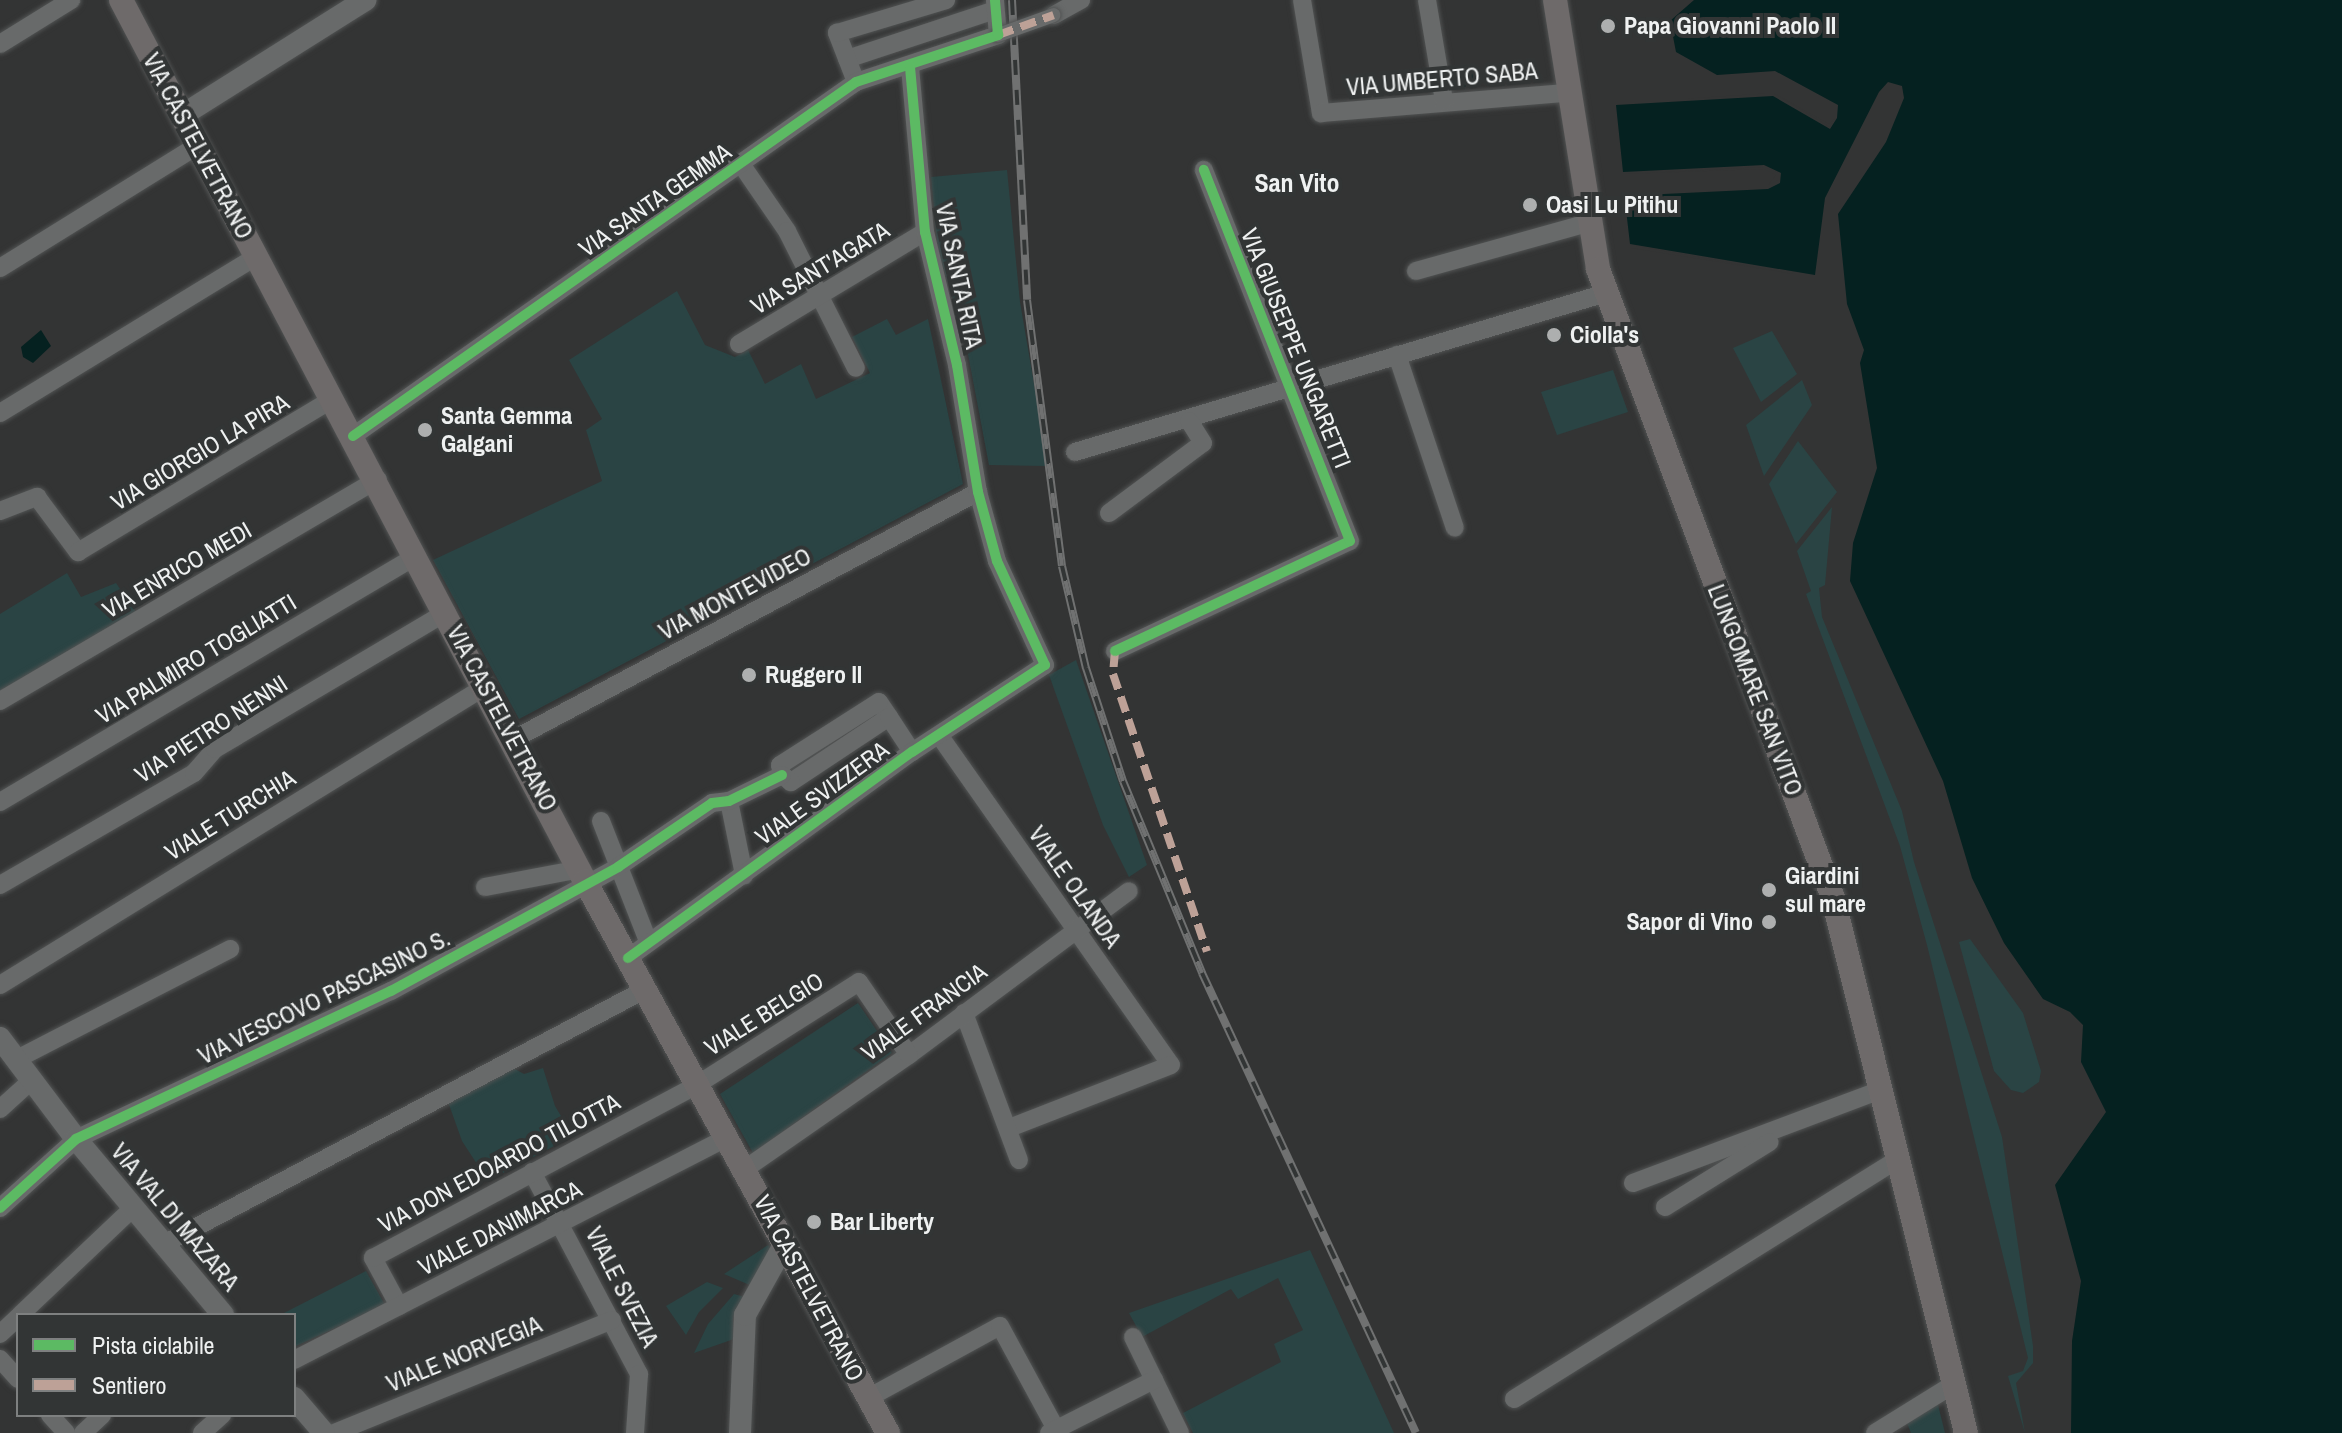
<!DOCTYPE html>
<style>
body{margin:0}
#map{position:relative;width:2342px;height:1433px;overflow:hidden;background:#333434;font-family:"Archivo Narrow",sans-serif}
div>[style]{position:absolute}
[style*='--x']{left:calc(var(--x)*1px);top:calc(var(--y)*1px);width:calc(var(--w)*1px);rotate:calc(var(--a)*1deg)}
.green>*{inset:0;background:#2a4444}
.water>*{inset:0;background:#052120}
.pier>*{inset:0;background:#333434}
.roads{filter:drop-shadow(0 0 2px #515353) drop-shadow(0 0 2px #515353)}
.minor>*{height:18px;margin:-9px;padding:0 9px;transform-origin:9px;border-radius:9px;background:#686a6a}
.tertiary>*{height:22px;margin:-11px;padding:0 11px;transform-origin:11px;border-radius:11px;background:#686a6a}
.secondary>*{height:24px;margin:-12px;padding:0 12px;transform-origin:12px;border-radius:12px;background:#6e6a6a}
.rail>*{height:8px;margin-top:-4px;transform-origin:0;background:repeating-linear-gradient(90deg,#323535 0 15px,#707171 0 30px);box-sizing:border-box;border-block:2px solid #707171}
.bridges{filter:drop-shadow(0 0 2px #515353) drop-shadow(0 0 2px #515353)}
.pedestrian-bridge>*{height:14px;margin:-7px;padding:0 7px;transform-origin:7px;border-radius:7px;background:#686a6a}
.quiet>*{height:8px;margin-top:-4px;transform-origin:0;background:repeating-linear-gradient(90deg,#bda197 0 16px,transparent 0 24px)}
.cycleway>*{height:10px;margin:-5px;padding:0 5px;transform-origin:5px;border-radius:5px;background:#5cba63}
.dots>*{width:22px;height:22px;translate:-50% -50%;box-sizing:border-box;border:4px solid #323535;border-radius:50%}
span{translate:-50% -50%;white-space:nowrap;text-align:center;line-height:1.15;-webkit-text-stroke:8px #323535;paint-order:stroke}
.poi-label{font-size:24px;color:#eff1f1;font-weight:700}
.left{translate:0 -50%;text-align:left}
.right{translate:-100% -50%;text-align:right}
.street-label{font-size:24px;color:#eff1f1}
.neighbourhood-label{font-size:26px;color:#eff1f1;font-weight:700}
.legend{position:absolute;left:16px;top:1313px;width:280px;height:104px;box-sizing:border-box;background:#323535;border:2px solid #7e8080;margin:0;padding:10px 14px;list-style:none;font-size:24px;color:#eff1f1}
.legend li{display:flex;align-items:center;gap:16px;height:40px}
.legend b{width:40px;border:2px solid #7e8080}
</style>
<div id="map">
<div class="green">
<div style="clip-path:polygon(1007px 170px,1020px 302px,1048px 466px,989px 465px,963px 328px,938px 252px,931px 177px)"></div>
<div style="clip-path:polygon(677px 291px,705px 345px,735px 357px,748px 350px,765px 384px,801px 364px,816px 399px,870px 373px,852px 337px,887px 319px,896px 335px,928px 319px,963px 484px,519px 719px,433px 560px,602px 481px,586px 430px,602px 419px,569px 360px)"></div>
<div style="clip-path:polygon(1772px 331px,1797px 374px,1761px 402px,1733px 348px)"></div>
<div style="clip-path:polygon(1613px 370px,1628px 412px,1557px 435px,1541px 392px)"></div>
<div style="clip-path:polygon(1802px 380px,1812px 405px,1764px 476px,1746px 425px)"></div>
<div style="clip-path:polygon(1798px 441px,1837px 492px,1796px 544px,1769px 484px)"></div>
<div style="clip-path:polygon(1832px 507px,1825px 585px,1819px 588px,1822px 617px,1902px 811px,1914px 862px,2002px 1137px,2033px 1346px,2033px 1363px,2016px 1383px,2025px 1433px,2008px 1376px,2023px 1371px,2028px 1358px,1927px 945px,1900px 846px,1806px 594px,1811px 591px,1797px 551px)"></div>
<div style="clip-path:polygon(67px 573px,81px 597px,116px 583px,136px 612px,0 692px,0 614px)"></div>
<div style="clip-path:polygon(1076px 660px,1147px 865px,1129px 877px,1103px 825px,1049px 675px)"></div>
<div style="clip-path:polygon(1970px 939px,2023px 1013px,2041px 1071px,2039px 1082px,2023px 1093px,2011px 1090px,1994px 1071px,1959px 942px)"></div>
<div style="clip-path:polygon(858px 1003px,892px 1053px,753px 1153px,720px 1094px)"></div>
<div style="clip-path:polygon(513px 1068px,524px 1074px,543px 1068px,555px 1106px,573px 1136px,488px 1181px,462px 1141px,447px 1099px)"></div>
<div style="clip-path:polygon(768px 1245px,772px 1250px,752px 1286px,724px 1274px)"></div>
<div style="clip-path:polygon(1310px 1250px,1394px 1433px,1193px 1433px,1183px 1413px,1281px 1362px,1274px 1344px,1303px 1330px,1278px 1278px,1238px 1299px,1231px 1289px,1142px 1337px,1129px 1313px)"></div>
<div style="clip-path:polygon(366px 1271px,385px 1305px,294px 1347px,294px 1315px,280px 1315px)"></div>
<div style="clip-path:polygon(707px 1282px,723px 1288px,699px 1312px,686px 1335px,666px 1306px)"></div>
<div style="clip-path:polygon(734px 1294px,745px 1297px,733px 1318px,734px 1339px,694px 1353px,708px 1324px)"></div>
<div style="clip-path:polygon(1938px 1405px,1945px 1433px,1911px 1433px,1907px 1423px)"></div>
</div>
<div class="water">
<div style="clip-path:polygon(1694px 0,2342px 0,2342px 1433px,2071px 1433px,2072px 1341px,2081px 1281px,2055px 1185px,2106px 1112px,2081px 1062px,2083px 1025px,2070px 1012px,2043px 999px,2004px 943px,1972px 878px,1943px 781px,1850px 581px,1853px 543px,1877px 468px,1860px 363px,1864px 350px,1847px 304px,1838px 214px,1886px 142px,1904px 98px,1902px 86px,1888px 82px,1879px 92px,1825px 198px,1815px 275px,1630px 244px,1625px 201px,1643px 195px,1768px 189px,1780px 183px,1781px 173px,1764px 165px,1623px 172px,1616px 105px,1773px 96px,1830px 129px,1837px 118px,1838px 105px,1775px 71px,1717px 75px,1676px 52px,1670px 21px)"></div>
<div style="clip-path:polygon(1468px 67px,1477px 69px,1478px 81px,1459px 89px,1455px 80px)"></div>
<div style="clip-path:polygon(41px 330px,51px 346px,33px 363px,23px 357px,21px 347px)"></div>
</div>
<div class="pier">
<div style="clip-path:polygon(1774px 93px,1829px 124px,1835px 118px,1830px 127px,1773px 93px,1616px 103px)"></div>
<div style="clip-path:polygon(1765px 167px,1778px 173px,1778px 180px,1768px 185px,1776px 175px,1764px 169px,1624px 174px)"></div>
<div style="clip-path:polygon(1631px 245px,1794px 274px,1631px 248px)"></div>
</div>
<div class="roads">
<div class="minor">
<div style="--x:1302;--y:0;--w:115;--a:80.5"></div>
<div style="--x:1321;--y:113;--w:246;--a:-4.7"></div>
<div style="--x:1427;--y:0;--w:102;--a:80.4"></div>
<div style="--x:1054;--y:15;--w:31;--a:-29"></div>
<div style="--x:0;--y:44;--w:84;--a:-31.8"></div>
<div style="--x:847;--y:59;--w:156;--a:-18.3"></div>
<div style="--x:856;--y:82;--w:53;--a:-111.2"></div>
<div style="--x:837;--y:33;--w:114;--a:-16.8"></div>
<div style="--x:741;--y:164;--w:81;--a:55.5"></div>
<div style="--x:787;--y:231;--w:153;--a:63.3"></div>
<div style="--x:0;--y:268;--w:232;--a:-31.8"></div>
<div style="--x:1416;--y:271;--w:179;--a:-15.6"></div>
<div style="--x:739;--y:344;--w:217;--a:-31.1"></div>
<div style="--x:1397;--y:355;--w:182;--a:71.5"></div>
<div style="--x:0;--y:413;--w:301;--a:-31.4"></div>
<div style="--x:353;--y:436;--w:615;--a:-35.14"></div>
<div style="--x:856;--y:82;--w:150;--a:-18.3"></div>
<div style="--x:998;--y:35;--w:35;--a:-95"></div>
<div style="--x:1075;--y:452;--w:554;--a:-16.67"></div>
<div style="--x:0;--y:511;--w:40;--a:-21"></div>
<div style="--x:37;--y:497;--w:69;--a:53.3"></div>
<div style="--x:78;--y:552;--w:297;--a:-31"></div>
<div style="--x:1109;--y:513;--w:117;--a:-36.7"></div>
<div style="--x:1203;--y:443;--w:26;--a:-122"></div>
<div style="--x:1115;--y:651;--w:259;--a:-25.1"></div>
<div style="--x:1350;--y:541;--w:399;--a:-111.5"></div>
<div style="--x:0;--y:701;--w:438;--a:-30.4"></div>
<div style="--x:879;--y:702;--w:18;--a:56"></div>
<div style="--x:889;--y:717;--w:118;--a:146.4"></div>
<div style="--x:791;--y:782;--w:11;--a:-142"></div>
<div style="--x:782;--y:775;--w:10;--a:-101"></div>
<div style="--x:780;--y:765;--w:117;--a:-32.5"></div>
<div style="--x:889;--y:717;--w:42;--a:56.7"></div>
<div style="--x:939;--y:735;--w:403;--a:54.9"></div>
<div style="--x:1171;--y:1065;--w:174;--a:158.7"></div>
<div style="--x:514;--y:739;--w:526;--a:-28.03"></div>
<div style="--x:729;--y:801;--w:76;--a:78.5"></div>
<div style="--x:0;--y:802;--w:483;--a:-30.6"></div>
<div style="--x:601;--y:821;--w:129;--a:68.6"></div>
<div style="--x:0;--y:885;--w:224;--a:-30"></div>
<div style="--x:194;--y:773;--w:32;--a:-49"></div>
<div style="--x:215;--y:749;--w:269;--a:-30.6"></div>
<div style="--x:485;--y:887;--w:97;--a:-10.7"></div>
<div style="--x:628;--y:958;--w:351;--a:-36"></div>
<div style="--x:912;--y:752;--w:159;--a:-33.2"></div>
<div style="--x:1045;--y:665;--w:115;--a:-114.8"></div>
<div style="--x:997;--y:561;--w:72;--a:-105.4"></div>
<div style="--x:978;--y:492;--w:129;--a:-99.4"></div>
<div style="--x:957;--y:365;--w:137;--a:-103.5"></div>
<div style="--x:925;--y:232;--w:166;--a:-95.2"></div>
<div style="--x:0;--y:985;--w:571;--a:-31.6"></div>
<div style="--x:964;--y:1013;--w:157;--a:69.5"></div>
<div style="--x:17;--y:1059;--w:240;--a:-27.3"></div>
<div style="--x:0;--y:1109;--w:43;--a:-42.2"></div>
<div style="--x:745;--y:1169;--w:200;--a:-34.8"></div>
<div style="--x:909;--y:1055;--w:274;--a:-36.7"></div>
<div style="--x:532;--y:1172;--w:229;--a:62.1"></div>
<div style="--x:639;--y:1374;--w:59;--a:93.9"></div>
<div style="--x:1633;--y:1183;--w:262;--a:-20.6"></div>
<div style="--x:1665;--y:1207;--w:123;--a:-31.8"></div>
<div style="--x:0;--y:1208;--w:103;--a:-42.2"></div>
<div style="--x:76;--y:1139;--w:348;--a:-25.2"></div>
<div style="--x:391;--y:991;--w:259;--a:-28.6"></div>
<div style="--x:618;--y:867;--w:114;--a:-34.2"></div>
<div style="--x:712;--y:803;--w:17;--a:-7"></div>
<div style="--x:729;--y:801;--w:59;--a:-26.1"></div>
<div style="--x:166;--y:1243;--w:541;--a:-27.89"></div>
<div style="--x:399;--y:1306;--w:55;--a:-118.4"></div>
<div style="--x:373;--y:1258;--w:365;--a:-28.1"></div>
<div style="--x:695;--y:1086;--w:194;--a:-32.4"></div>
<div style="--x:859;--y:982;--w:88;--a:55.6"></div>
<div style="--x:20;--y:1315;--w:157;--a:-43.5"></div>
<div style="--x:0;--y:1334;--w:25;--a:-43"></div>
<div style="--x:1133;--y:1337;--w:107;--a:63.9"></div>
<div style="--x:0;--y:1359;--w:27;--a:48"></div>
<div style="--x:294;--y:1360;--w:487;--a:-27.2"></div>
<div style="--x:868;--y:1398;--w:150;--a:-28.6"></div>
<div style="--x:1000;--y:1326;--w:122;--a:61.5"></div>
<div style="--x:1514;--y:1399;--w:449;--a:-32"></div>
<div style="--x:50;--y:1415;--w:24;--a:48"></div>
<div style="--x:83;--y:1433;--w:26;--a:-43"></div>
<div style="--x:202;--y:1433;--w:27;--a:-42"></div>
<div style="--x:334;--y:1433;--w:300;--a:-22.1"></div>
<div style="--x:1049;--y:1433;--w:118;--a:-26.8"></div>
<div style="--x:1875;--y:1433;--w:93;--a:-31.8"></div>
</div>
<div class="tertiary">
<div style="--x:181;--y:116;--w:218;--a:-32.2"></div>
<div style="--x:0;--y:1038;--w:126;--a:53"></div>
<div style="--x:76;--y:1139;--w:229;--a:50.1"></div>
<div style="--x:294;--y:1398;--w:46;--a:49.4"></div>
<div style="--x:740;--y:1433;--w:118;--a:-87.6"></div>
<div style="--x:745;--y:1315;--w:80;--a:-60.9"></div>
</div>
<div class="secondary">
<div style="--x:121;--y:0;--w:996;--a:62.23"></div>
<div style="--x:585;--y:881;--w:630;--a:61.24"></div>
<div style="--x:1555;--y:0;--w:272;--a:80.9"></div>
<div style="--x:1598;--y:269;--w:671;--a:69.51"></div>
<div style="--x:1833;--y:898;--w:551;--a:76.04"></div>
</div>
</div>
<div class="rail">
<div style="--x:1012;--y:0;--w:300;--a:87.1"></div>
<div style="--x:1027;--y:300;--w:268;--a:82.5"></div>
<div style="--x:1062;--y:566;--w:105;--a:76.8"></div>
<div style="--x:1086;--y:668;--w:119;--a:71.9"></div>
<div style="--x:1123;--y:781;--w:208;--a:67.6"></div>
<div style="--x:1202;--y:973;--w:507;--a:65.05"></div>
</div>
<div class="bridges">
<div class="pedestrian-bridge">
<div style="--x:998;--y:35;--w:59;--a:-19.7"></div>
</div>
</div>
<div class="quiet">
<div style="--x:998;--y:35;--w:59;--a:-19.7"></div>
<div style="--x:1115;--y:651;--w:23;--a:95"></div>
<div style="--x:1113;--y:674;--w:293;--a:71.3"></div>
</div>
<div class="cycleway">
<div style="--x:353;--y:436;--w:615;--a:-35.14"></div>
<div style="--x:856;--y:82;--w:150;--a:-18.3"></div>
<div style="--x:998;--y:35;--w:35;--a:-95"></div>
<div style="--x:1115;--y:651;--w:259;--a:-25.1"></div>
<div style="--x:1350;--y:541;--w:399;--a:-111.5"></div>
<div style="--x:628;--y:958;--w:351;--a:-36"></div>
<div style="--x:912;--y:752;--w:159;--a:-33.2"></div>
<div style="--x:1045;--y:665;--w:115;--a:-114.8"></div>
<div style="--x:997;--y:561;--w:72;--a:-105.4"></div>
<div style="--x:978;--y:492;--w:129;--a:-99.4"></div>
<div style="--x:957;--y:365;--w:137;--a:-103.5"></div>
<div style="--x:925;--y:232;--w:166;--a:-95.2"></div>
<div style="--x:0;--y:1208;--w:103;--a:-42.2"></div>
<div style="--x:76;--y:1139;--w:348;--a:-25.2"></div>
<div style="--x:391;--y:991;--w:259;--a:-28.6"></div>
<div style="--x:618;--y:867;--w:114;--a:-34.2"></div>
<div style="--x:712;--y:803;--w:17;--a:-7"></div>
<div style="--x:729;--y:801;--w:59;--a:-26.1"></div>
</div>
<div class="dots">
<div style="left:1608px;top:26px;background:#adafaf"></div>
<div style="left:1530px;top:205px;background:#adafaf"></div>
<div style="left:1554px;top:335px;background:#adafaf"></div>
<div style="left:425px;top:430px;background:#adafaf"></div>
<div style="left:749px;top:675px;background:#adafaf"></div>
<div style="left:1769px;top:890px;background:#adafaf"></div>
<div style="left:1769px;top:922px;background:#adafaf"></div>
<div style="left:814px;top:1222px;background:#adafaf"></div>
</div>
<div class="poi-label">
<span class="left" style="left:1624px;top:26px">Papa Giovanni Paolo II</span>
<span class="left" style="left:1546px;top:205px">Oasi Lu Pitihu</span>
<span class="left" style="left:1570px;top:335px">Ciolla's</span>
<span class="left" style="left:441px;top:430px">Santa Gemma<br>Galgani</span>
<span class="left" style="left:765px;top:675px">Ruggero II</span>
<span class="left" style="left:1785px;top:890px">Giardini<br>sul mare</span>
<span class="right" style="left:1753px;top:922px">Sapor di Vino</span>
<span class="left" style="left:830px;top:1222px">Bar Liberty</span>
</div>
<div class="street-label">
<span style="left:1442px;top:79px;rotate:-5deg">VIA UMBERTO SABA</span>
<span style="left:198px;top:146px;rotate:62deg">VIA CASTELVETRANO</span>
<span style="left:655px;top:200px;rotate:-35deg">VIA SANTA GEMMA</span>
<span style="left:820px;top:268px;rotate:-31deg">VIA SANT'AGATA</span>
<span style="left:959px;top:276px;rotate:78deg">VIA SANTA RITA</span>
<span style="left:1296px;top:348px;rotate:68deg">VIA GIUSEPPE UNGARETTI</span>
<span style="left:200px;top:452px;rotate:-31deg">VIA GIORGIO LA PIRA</span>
<span style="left:177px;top:570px;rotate:-30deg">VIA ENRICO MEDI</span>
<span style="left:735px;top:594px;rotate:-28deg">VIA MONTEVIDEO</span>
<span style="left:196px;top:659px;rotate:-31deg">VIA PALMIRO TOGLIATTI</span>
<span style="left:1755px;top:690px;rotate:69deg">LUNGOMARE SAN VITO</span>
<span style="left:502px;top:718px;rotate:62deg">VIA CASTELVETRANO</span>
<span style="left:211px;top:729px;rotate:-33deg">VIA PIETRO NENNI</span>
<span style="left:822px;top:793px;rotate:-36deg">VIALE SVIZZERA</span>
<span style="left:230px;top:815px;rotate:-32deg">VIALE TURCHIA</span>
<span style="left:1075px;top:887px;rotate:55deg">VIALE OLANDA</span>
<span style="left:324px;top:997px;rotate:-26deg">VIA VESCOVO PASCASINO S.</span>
<span style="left:924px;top:1012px;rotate:-36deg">VIALE FRANCIA</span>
<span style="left:764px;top:1014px;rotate:-32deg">VIALE BELGIO</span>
<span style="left:499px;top:1163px;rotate:-28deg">VIA DON EDOARDO TILOTTA</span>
<span style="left:175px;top:1217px;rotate:50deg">VIA VAL DI MAZARA</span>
<span style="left:500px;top:1228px;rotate:-27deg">VIALE DANIMARCA</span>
<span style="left:622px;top:1287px;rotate:63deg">VIALE SVEZIA</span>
<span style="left:809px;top:1288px;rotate:62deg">VIA CASTELVETRANO</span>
<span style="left:464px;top:1354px;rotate:-22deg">VIALE NORVEGIA</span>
</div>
<div class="neighbourhood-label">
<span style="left:1297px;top:183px">San Vito</span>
</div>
<ul class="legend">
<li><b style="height:10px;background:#5cba63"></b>Pista ciclabile</li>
<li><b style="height:10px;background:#bda197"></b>Sentiero</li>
</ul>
</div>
